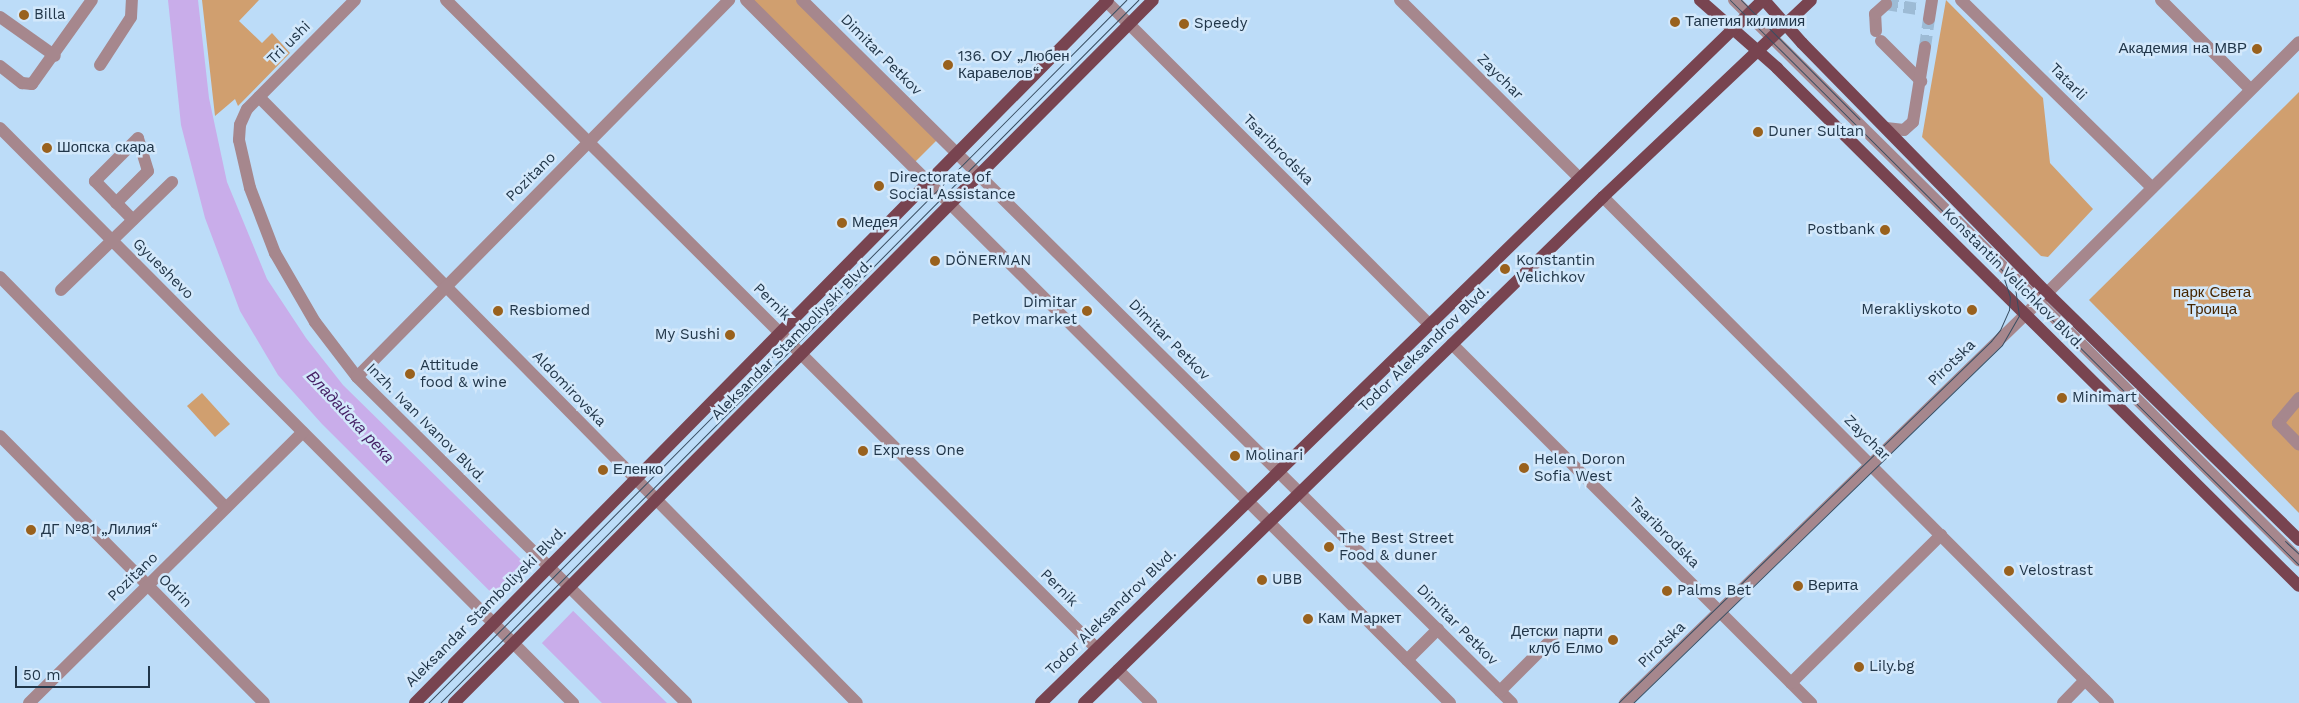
<!DOCTYPE html>
<meta charset="utf-8">
<style>
body{margin:0}
#map{position:relative;width:2299px;height:703px;overflow:hidden;background:#bcdcf8;font-family:"Work Sans",sans-serif}
div>[style]{position:absolute}
[style*='--x']{left:calc(var(--x)*1px);top:calc(var(--y)*1px);width:calc(var(--w)*1px);rotate:calc(var(--a)*1deg)}
.green>*{inset:0;background:#d09f6f}
.water>*{inset:0;background:#c9adea}
.pier>*{inset:0;background:#bcdcf8}
.minor-tunnel>*{height:12px;margin-top:-6px;transform-origin:0;background:repeating-linear-gradient(90deg,#9dbbd5 0 12px,transparent 0 18px)}
.minor>*{height:12px;margin:-6px;padding:0 6px;transform-origin:6px;border-radius:6px;background:#a6878d}
.major>*{height:12px;margin:-6px;padding:0 6px;transform-origin:6px;border-radius:6px;background:#784450}
.tram>*{height:1px;margin:-0.5px;padding:0 0.5px;transform-origin:0.5px;border-radius:0.5px;background:#384e62}
.dots>*{width:14px;height:14px;translate:-50% -50%;box-sizing:border-box;border:2px solid #d3e8fb;border-radius:50%}
span{translate:-50% -50%;white-space:nowrap;text-align:center;line-height:1.15;-webkit-text-stroke:5px #d3e8fb;paint-order:stroke}
.poi-label{font-size:15px;color:#213649}
.left{translate:0 -50%;text-align:left}
.right{translate:-100% -50%;text-align:right}
.street-label{font-size:15px;color:#213649}
.park-label{font-size:15px;color:#472600}
.water-label{font-size:16px;color:#441f64;font-style:italic}
.scale{position:absolute;left:15px;top:666px;width:135px;height:22px;box-sizing:border-box;border:2px solid #213649;border-top:0;padding-left:6px;font-size:15px;line-height:18px;white-space:nowrap;color:#213649;-webkit-text-stroke:4px #d3e8fb;paint-order:stroke}
</style>
<div id="map">
<div class="green">
<div style="clip-path:polygon(202px 0,259px 0,239px 21px,262px 43px,272px 33px,290px 53px,238px 106px,235px 99px,215px 116px)"></div>
<div style="clip-path:polygon(746px 0,802px 0,940px 137px,911px 166px)"></div>
<div style="clip-path:polygon(1946px 0,2043px 98px,2050px 163px,2093px 209px,2048px 257px,2041px 256px,1922px 137px)"></div>
<div style="clip-path:polygon(2299px 92px,2299px 513px,2089px 300px)"></div>
<div style="clip-path:polygon(202px 393px,230px 424px,215px 437px,187px 406px)"></div>
</div>
<div class="water">
<div style="clip-path:polygon(168px 0,198px 0,209px 98px,227px 182px,267px 279px,306px 338px,343px 385px,667px 703px,602px 703px,322px 424px,278px 375px,240px 311px,205px 218px,181px 125px)"></div>
</div>
<div class="pier">
<div style="clip-path:polygon(527px 563px,575px 609px,540px 645px,492px 598px)"></div>
</div>
<div class="minor-tunnel">
<div style="--x:1886;--y:4;--w:32;--a:9"></div>
<div style="--x:1925;--y:47;--w:28;--a:-82"></div>
</div>
<div class="minor">
<div style="--x:355;--y:0;--w:153;--a:134.7"></div>
<div style="--x:247;--y:109;--w:17;--a:114"></div>
<div style="--x:240;--y:125;--w:15;--a:94"></div>
<div style="--x:239;--y:140;--w:49;--a:77.1"></div>
<div style="--x:250;--y:188;--w:70;--a:69"></div>
<div style="--x:275;--y:253;--w:80;--a:59.9"></div>
<div style="--x:315;--y:322;--w:69;--a:52.6"></div>
<div style="--x:357;--y:377;--w:463;--a:44.7"></div>
<div style="--x:446;--y:0;--w:919;--a:44.91"></div>
<div style="--x:746;--y:0;--w:995;--a:44.96"></div>
<div style="--x:802;--y:0;--w:999;--a:44.72"></div>
<div style="--x:1105;--y:0;--w:457;--a:45"></div>
<div style="--x:1400;--y:0;--w:251;--a:44.8"></div>
<div style="--x:1734;--y:0;--w:796;--a:44.75"></div>
<div style="--x:1961;--y:0;--w:268;--a:44.5"></div>
<div style="--x:2161;--y:0;--w:126;--a:45"></div>
<div style="--x:0;--y:17;--w:67;--a:35.3"></div>
<div style="--x:1929;--y:19;--w:19;--a:-81"></div>
<div style="--x:1876;--y:31;--w:17;--a:-93"></div>
<div style="--x:1875;--y:14;--w:15;--a:-42"></div>
<div style="--x:1881;--y:41;--w:57;--a:45"></div>
<div style="--x:100;--y:65;--w:57;--a:-57.1"></div>
<div style="--x:131;--y:17;--w:17;--a:-87"></div>
<div style="--x:0;--y:66;--w:28;--a:38"></div>
<div style="--x:22;--y:83;--w:10;--a:6"></div>
<div style="--x:32;--y:84;--w:103;--a:-54.5"></div>
<div style="--x:259;--y:97;--w:851;--a:45.38"></div>
<div style="--x:0;--y:128;--w:812;--a:45.1"></div>
<div style="--x:1886;--y:128;--w:18;--a:6"></div>
<div style="--x:1904;--y:130;--w:12;--a:-42"></div>
<div style="--x:1913;--y:122;--w:76;--a:-80.9"></div>
<div style="--x:1603;--y:197;--w:715;--a:45.06"></div>
<div style="--x:116;--y:203;--w:45;--a:-45"></div>
<div style="--x:148;--y:171;--w:34;--a:-107"></div>
<div style="--x:138;--y:138;--w:61;--a:135"></div>
<div style="--x:95;--y:181;--w:54;--a:45.7"></div>
<div style="--x:0;--y:277;--w:323;--a:45.6"></div>
<div style="--x:61;--y:290;--w:155;--a:-44.2"></div>
<div style="--x:1452;--y:344;--w:508;--a:45"></div>
<div style="--x:357;--y:377;--w:530;--a:-45.38"></div>
<div style="--x:2299;--y:398;--w:33;--a:130"></div>
<div style="--x:2278;--y:423;--w:30;--a:46"></div>
<div style="--x:0;--y:436;--w:375;--a:45.3"></div>
<div style="--x:1407;--y:660;--w:44;--a:-45"></div>
<div style="--x:1118;--y:670;--w:47;--a:45"></div>
<div style="--x:1791;--y:683;--w:211;--a:-44.6"></div>
<div style="--x:1500;--y:691;--w:74;--a:-45"></div>
<div style="--x:29;--y:703;--w:385;--a:-44.7"></div>
<div style="--x:1625;--y:703;--w:559;--a:-44.13"></div>
<div style="--x:2026;--y:314;--w:385;--a:-44.9"></div>
<div style="--x:2063;--y:703;--w:32;--a:-46"></div>
</div>
<div class="major">
<div style="--x:1700;--y:0;--w:103;--a:41.4"></div>
<div style="--x:1777;--y:68;--w:735;--a:44.78"></div>
<div style="--x:1764;--y:0;--w:57;--a:48.5"></div>
<div style="--x:1802;--y:43;--w:350;--a:45.6"></div>
<div style="--x:2047;--y:293;--w:353;--a:44.4"></div>
<div style="--x:415;--y:703;--w:987;--a:-45.41"></div>
<div style="--x:454;--y:703;--w:991;--a:-45.16"></div>
<div style="--x:1041;--y:703;--w:1008;--a:-44.24"></div>
<div style="--x:1084;--y:703;--w:725;--a:-44.27"></div>
<div style="--x:1603;--y:197;--w:286;--a:-43.4"></div>
</div>
<div class="tram">
<div style="--x:1730;--y:0;--w:802;--a:44.8"></div>
<div style="--x:1741;--y:0;--w:168;--a:45.2"></div>
<div style="--x:2285;--y:541;--w:19;--a:43"></div>
<div style="--x:428;--y:703;--w:991;--a:-45.2"></div>
<div style="--x:440;--y:703;--w:991;--a:-45.2"></div>
<div style="--x:1618;--y:703;--w:520;--a:-44.14"></div>
<div style="--x:1991;--y:341;--w:14;--a:-51"></div>
<div style="--x:2000;--y:330;--w:22;--a:-66"></div>
<div style="--x:2009;--y:310;--w:13;--a:-86"></div>
<div style="--x:2010;--y:297;--w:22;--a:-108"></div>
<div style="--x:1633;--y:703;--w:514;--a:-44.13"></div>
<div style="--x:2002;--y:345;--w:34;--a:-60"></div>
<div style="--x:2019;--y:316;--w:30;--a:-98"></div>
</div>
<div class="dots">
<div style="left:24px;top:15px;background:#99611d"></div>
<div style="left:1675px;top:22px;background:#99611d"></div>
<div style="left:1184px;top:24px;background:#99611d"></div>
<div style="left:2257px;top:49px;background:#99611d"></div>
<div style="left:948px;top:65px;background:#99611d"></div>
<div style="left:1758px;top:132px;background:#99611d"></div>
<div style="left:47px;top:148px;background:#99611d"></div>
<div style="left:879px;top:186px;background:#99611d"></div>
<div style="left:842px;top:223px;background:#99611d"></div>
<div style="left:1885px;top:230px;background:#99611d"></div>
<div style="left:935px;top:261px;background:#99611d"></div>
<div style="left:1505px;top:269px;background:#99611d"></div>
<div style="left:1972px;top:310px;background:#99611d"></div>
<div style="left:498px;top:311px;background:#99611d"></div>
<div style="left:1087px;top:311px;background:#99611d"></div>
<div style="left:730px;top:335px;background:#99611d"></div>
<div style="left:410px;top:374px;background:#99611d"></div>
<div style="left:2062px;top:398px;background:#99611d"></div>
<div style="left:863px;top:451px;background:#99611d"></div>
<div style="left:1235px;top:456px;background:#99611d"></div>
<div style="left:1524px;top:468px;background:#99611d"></div>
<div style="left:603px;top:470px;background:#99611d"></div>
<div style="left:31px;top:530px;background:#99611d"></div>
<div style="left:1329px;top:547px;background:#99611d"></div>
<div style="left:2009px;top:571px;background:#99611d"></div>
<div style="left:1262px;top:580px;background:#99611d"></div>
<div style="left:1798px;top:586px;background:#99611d"></div>
<div style="left:1667px;top:591px;background:#99611d"></div>
<div style="left:1308px;top:619px;background:#99611d"></div>
<div style="left:1613px;top:640px;background:#99611d"></div>
<div style="left:1859px;top:667px;background:#99611d"></div>
</div>
<div class="poi-label">
<span class="left" style="left:34px;top:15px">Billa</span>
<span class="left" style="left:1685px;top:22px">Тапетия килимия</span>
<span class="left" style="left:1194px;top:24px">Speedy</span>
<span class="right" style="left:2247px;top:49px">Академия на МВР</span>
<span class="left" style="left:958px;top:65px">136. ОУ „Любен<br>Каравелов“</span>
<span class="left" style="left:1768px;top:132px">Duner Sultan</span>
<span class="left" style="left:57px;top:148px">Шопска скара</span>
<span class="left" style="left:889px;top:186px">Directorate of<br>Social Assistance</span>
<span class="left" style="left:852px;top:223px">Медея</span>
<span class="right" style="left:1875px;top:230px">Postbank</span>
<span class="left" style="left:1516px;top:269px">Konstantin<br>Velichkov</span>
<span class="left" style="left:945px;top:261px">DÖNERMAN</span>
<span class="right" style="left:1077px;top:311px">Dimitar<br>Petkov market</span>
<span class="right" style="left:1962px;top:310px">Merakliyskoto</span>
<span class="left" style="left:509px;top:311px">Resbiomed</span>
<span class="right" style="left:720px;top:335px">My Sushi</span>
<span class="left" style="left:420px;top:374px">Attitude<br>food &amp; wine</span>
<span class="left" style="left:2072px;top:398px">Minimart</span>
<span class="left" style="left:873px;top:451px">Express One</span>
<span class="left" style="left:1245px;top:456px">Molinari</span>
<span class="left" style="left:1534px;top:468px">Helen Doron<br>Sofia West</span>
<span class="left" style="left:613px;top:470px">Еленко</span>
<span class="left" style="left:41px;top:530px">ДГ №81 „Лилия“</span>
<span class="left" style="left:1339px;top:547px">The Best Street<br>Food &amp; duner</span>
<span class="left" style="left:2019px;top:571px">Velostrast</span>
<span class="left" style="left:1272px;top:580px">UBB</span>
<span class="left" style="left:1808px;top:586px">Верита</span>
<span class="left" style="left:1677px;top:591px">Palms Bet</span>
<span class="left" style="left:1318px;top:619px">Кам Маркет</span>
<span class="right" style="left:1603px;top:640px">Детски парти<br>клуб Елмо</span>
<span class="left" style="left:1869px;top:667px">Lily.bg</span>
</div>
<div class="street-label">
<span style="left:289px;top:43px;rotate:-45deg">Tri ushi</span>
<span style="left:881px;top:55px;rotate:45deg">Dimitar Petkov</span>
<span style="left:1500px;top:77px;rotate:45deg">Zaychar</span>
<span style="left:2068px;top:82px;rotate:45deg">Tatarli</span>
<span style="left:1278px;top:150px;rotate:45deg">Tsaribrodska</span>
<span style="left:531px;top:177px;rotate:-45deg">Pozitano</span>
<span style="left:163px;top:269px;rotate:45deg">Gyueshevo</span>
<span style="left:2013px;top:279px;rotate:45deg">Konstantin Velichkov Blvd.</span>
<span style="left:772px;top:302px;rotate:45deg">Pernik</span>
<span style="left:792px;top:340px;rotate:-45deg">Aleksandar Stamboliyski Blvd.</span>
<span style="left:1169px;top:340px;rotate:45deg">Dimitar Petkov</span>
<span style="left:1424px;top:349px;rotate:-44deg">Todor Aleksandrov Blvd.</span>
<span style="left:1952px;top:363px;rotate:-44deg">Pirotska</span>
<span style="left:569px;top:389px;rotate:46deg">Aldomirovska</span>
<span style="left:426px;top:423px;rotate:45deg">Inzh. Ivan Ivanov Blvd.</span>
<span style="left:1867px;top:438px;rotate:45deg">Zaychar</span>
<span style="left:1664px;top:533px;rotate:45deg">Tsaribrodska</span>
<span style="left:133px;top:577px;rotate:-44deg">Pozitano</span>
<span style="left:1059px;top:588px;rotate:45deg">Pernik</span>
<span style="left:175px;top:591px;rotate:45deg">Odrin</span>
<span style="left:486px;top:607px;rotate:-45deg">Aleksandar Stamboliyski Blvd.</span>
<span style="left:1111px;top:612px;rotate:-44deg">Todor Aleksandrov Blvd.</span>
<span style="left:1457px;top:625px;rotate:45deg">Dimitar Petkov</span>
<span style="left:1662px;top:645px;rotate:-44deg">Pirotska</span>
</div>
<div class="park-label">
<span style="left:2212px;top:301px">парк Света<br>Троица</span>
</div>
<div class="water-label">
<span style="left:350px;top:417px;rotate:47deg">Владайска река</span>
</div>
<div class="scale">50 m</div>
</div>
